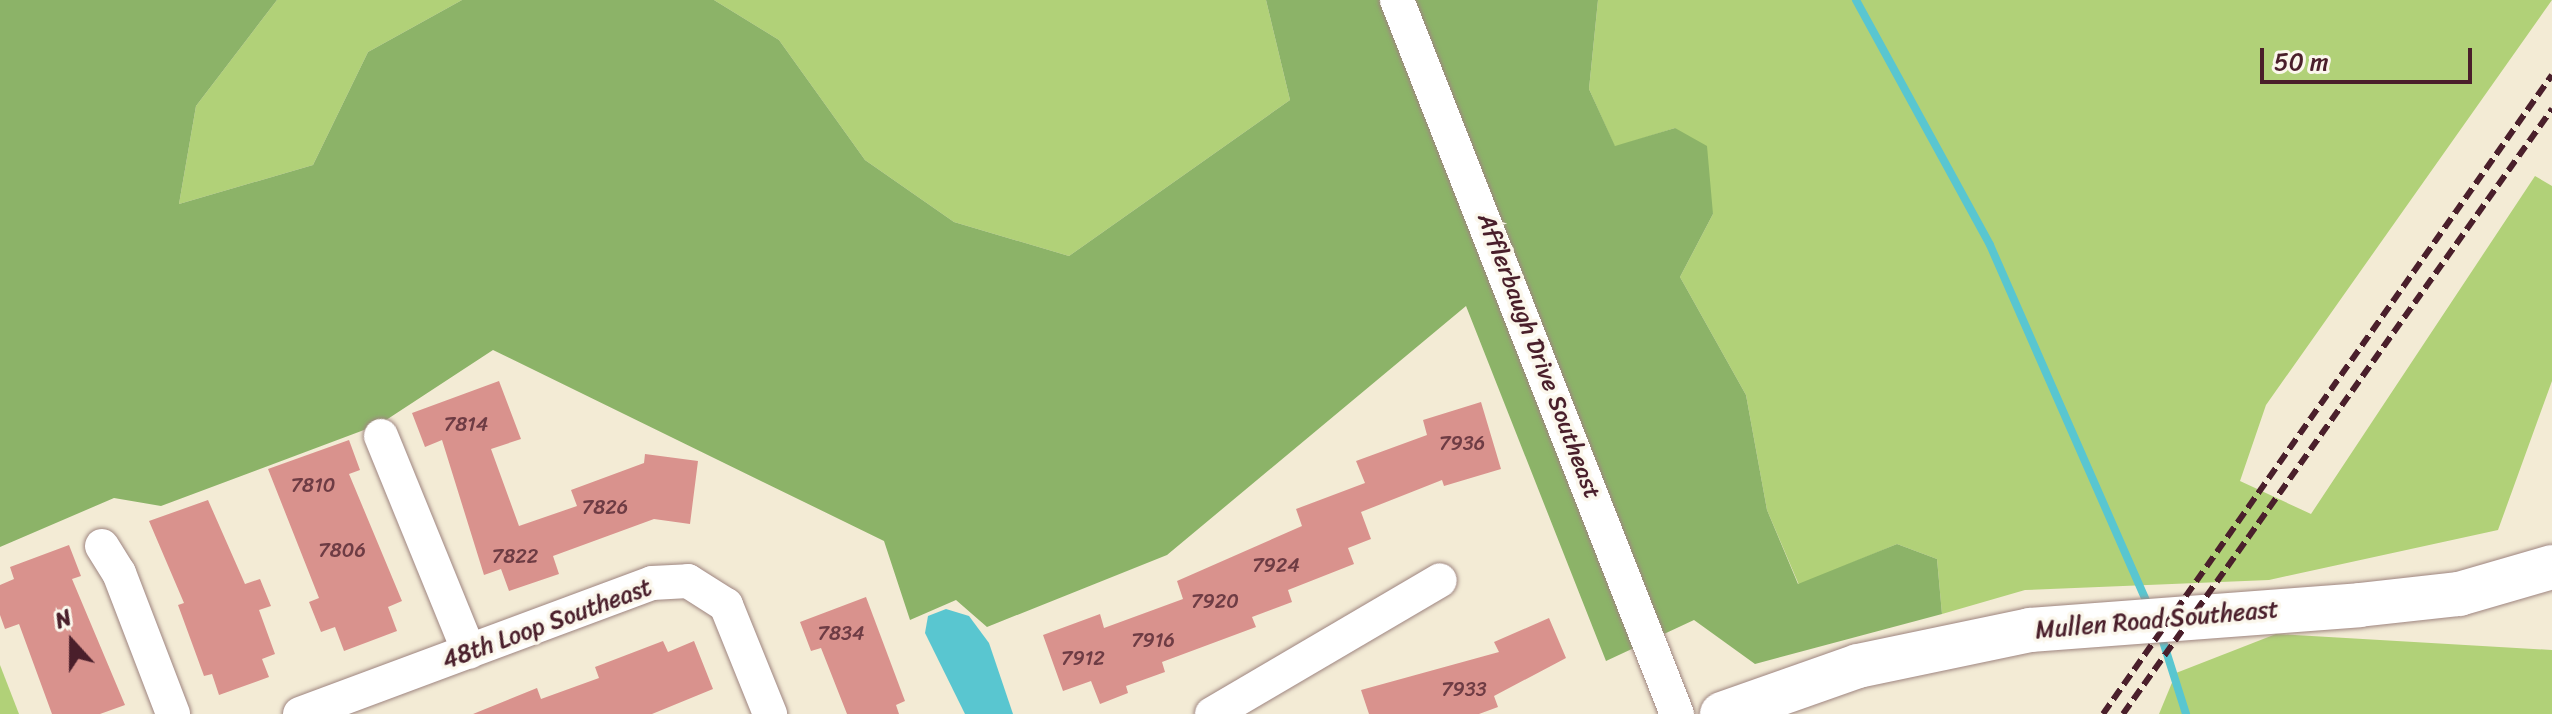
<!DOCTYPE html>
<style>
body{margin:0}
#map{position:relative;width:2552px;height:714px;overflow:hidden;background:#f3ebd5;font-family:Sriracha,sans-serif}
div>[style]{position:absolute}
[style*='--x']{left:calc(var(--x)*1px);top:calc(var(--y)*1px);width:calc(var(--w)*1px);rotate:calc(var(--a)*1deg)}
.green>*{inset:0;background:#b1d178}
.forest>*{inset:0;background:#8cb368}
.water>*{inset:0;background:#59c6d0}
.stream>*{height:8px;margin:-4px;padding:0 4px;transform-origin:4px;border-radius:4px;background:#59c6d0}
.building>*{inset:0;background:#d9928d}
.roads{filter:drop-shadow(0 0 2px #9e8580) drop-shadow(0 0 2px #9e8580)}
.street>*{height:34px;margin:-17px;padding:0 17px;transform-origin:17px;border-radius:17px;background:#fff}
.secondary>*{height:44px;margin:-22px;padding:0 22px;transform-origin:22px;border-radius:22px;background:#fff}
.rail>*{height:6px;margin-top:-3px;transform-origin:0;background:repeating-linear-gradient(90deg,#4a1f2b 0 12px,transparent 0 18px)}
span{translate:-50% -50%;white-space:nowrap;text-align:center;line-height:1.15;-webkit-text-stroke:7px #fbf7ec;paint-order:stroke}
.number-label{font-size:20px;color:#6e3c44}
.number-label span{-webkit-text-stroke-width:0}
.street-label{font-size:24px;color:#4a1f2b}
.north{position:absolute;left:32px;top:602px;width:80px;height:80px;-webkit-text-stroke:6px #fbf7ec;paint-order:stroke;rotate:339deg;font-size:22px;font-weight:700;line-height:32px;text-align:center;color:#4a1f2b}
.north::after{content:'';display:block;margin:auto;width:28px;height:36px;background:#4a1f2b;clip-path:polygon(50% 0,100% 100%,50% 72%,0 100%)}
.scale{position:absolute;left:2260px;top:48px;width:212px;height:36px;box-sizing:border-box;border:4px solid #4a1f2b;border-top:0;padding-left:10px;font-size:24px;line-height:28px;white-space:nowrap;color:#4a1f2b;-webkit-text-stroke:6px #fbf7ec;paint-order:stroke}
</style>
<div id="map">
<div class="green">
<div style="clip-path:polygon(277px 0,462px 0,368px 52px,313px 165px,179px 204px,196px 106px)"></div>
<div style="clip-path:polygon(714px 0,1266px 0,1290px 100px,1069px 256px,954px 222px,865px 160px,779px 40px)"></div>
<div style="clip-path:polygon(1598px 0,2552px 0,2266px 405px,2240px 481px,2311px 514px,2535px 176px,2552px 186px,2552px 381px,2498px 530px,2269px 580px,2025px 590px,1942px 614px,1937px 559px,1897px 544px,1799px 585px,1767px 510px,1746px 395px,1680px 277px,1713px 214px,1675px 128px,1615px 147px,1589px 89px)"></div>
<div style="clip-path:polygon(2276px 634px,2552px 650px,2552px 714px,2159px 714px,2176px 673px)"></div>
<div style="clip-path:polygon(0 665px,19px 714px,0 714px)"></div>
</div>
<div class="forest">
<div style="clip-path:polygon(0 0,277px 0,196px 106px,179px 204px,313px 165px,368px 52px,462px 0,714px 0,779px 40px,865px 160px,954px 222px,1069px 256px,1290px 100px,1266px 0,1598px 0,1589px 89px,1615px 146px,1675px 128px,1707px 146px,1713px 214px,1680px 277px,1746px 395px,1767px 510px,1798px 584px,1897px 544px,1937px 559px,1942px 614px,1755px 664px,1694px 620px,1606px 661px,1466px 306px,1167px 555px,987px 627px,956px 600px,910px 620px,884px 541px,493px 350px,380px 424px,161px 506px,114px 498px,0 547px)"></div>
</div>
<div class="water">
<div style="clip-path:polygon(946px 609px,969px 616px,989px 643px,1013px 714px,965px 714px,925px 633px,928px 616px)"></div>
</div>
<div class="stream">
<div style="--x:1856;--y:0;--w:279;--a:61.3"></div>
<div style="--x:1990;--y:245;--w:396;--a:66.3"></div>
<div style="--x:2161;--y:635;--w:83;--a:72.4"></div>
</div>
<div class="building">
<div style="clip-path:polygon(499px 381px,521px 439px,491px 449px,519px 526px,577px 506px,571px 490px,644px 463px,645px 454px,698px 461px,690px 524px,654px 519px,553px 556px,559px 574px,509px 591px,501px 569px,484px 575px,442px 440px,425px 447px,412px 413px)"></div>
<div style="clip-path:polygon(1481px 402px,1501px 469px,1444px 486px,1442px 480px,1361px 512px,1371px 539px,1348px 548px,1354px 564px,1288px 590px,1292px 602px,1252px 617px,1256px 627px,1162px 662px,1165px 672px,1126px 686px,1128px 693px,1100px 704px,1091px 681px,1063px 691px,1043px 635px,1100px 614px,1104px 628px,1183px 599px,1177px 581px,1302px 526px,1296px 509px,1365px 483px,1356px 461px,1427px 435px,1423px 420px)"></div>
<div style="clip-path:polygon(349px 440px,360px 470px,349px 474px,402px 601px,388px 607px,397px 631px,344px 651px,335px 627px,321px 632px,309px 602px,319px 598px,268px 469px)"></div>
<div style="clip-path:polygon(208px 500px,245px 584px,260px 579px,271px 606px,259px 610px,275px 654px,262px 659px,269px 677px,219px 695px,212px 674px,204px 676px,178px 605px,184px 603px,149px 521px)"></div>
<div style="clip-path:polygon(69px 545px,81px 576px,72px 579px,125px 705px,100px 714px,52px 714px,19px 624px,5px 629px,0 615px,0 585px,14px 579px,10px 567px)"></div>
<div style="clip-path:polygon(866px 597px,905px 701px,896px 705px,899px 714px,847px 714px,821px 648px,811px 651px,800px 622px)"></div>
<div style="clip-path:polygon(1549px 618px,1566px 658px,1494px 696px,1498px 707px,1479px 714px,1369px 714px,1361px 690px,1499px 652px,1494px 642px)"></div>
<div style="clip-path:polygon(663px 641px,668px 652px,694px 641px,713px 689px,652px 714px,473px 714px,537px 688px,541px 699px,599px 678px,595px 667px)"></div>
</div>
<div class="roads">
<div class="street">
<div style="--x:1397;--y:0;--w:767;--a:68.59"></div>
<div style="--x:381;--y:436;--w:233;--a:67.8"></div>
<div style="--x:102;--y:546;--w:32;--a:58"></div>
<div style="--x:119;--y:573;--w:151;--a:69"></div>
<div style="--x:300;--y:714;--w:376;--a:-20.4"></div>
<div style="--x:652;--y:583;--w:36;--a:-3"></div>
<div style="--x:688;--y:581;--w:45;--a:32.3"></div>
<div style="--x:726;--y:605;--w:118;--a:68"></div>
<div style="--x:1212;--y:714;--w:264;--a:-30.4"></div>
</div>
<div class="secondary">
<div style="--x:1722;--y:714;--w:144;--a:-19.4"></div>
<div style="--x:1858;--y:666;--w:176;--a:-11.8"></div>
<div style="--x:2030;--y:630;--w:330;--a:-4.3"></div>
<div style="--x:2359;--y:605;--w:101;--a:-6.3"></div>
<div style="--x:2459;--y:594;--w:97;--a:-16.2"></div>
</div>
</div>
<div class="rail">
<div style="--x:2103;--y:714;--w:781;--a:-54.91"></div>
<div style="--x:2123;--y:714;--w:742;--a:-54.66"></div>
</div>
<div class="number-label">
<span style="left:466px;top:424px">7814</span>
<span style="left:1462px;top:443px">7936</span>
<span style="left:313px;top:485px">7810</span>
<span style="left:605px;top:507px">7826</span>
<span style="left:342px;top:550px">7806</span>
<span style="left:515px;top:556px">7822</span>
<span style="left:1276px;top:565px">7924</span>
<span style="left:1215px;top:601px">7920</span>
<span style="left:841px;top:633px">7834</span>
<span style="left:1153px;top:640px">7916</span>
<span style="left:1083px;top:658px">7912</span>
<span style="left:1464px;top:689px">7933</span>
</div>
<div class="street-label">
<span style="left:1539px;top:356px;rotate:69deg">Afflerbaugh Drive Southeast</span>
<span style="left:2157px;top:620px;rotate:-5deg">Mullen Road Southeast</span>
<span style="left:547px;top:624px;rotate:-20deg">48th Loop Southeast</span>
</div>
<div class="north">N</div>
<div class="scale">50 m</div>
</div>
